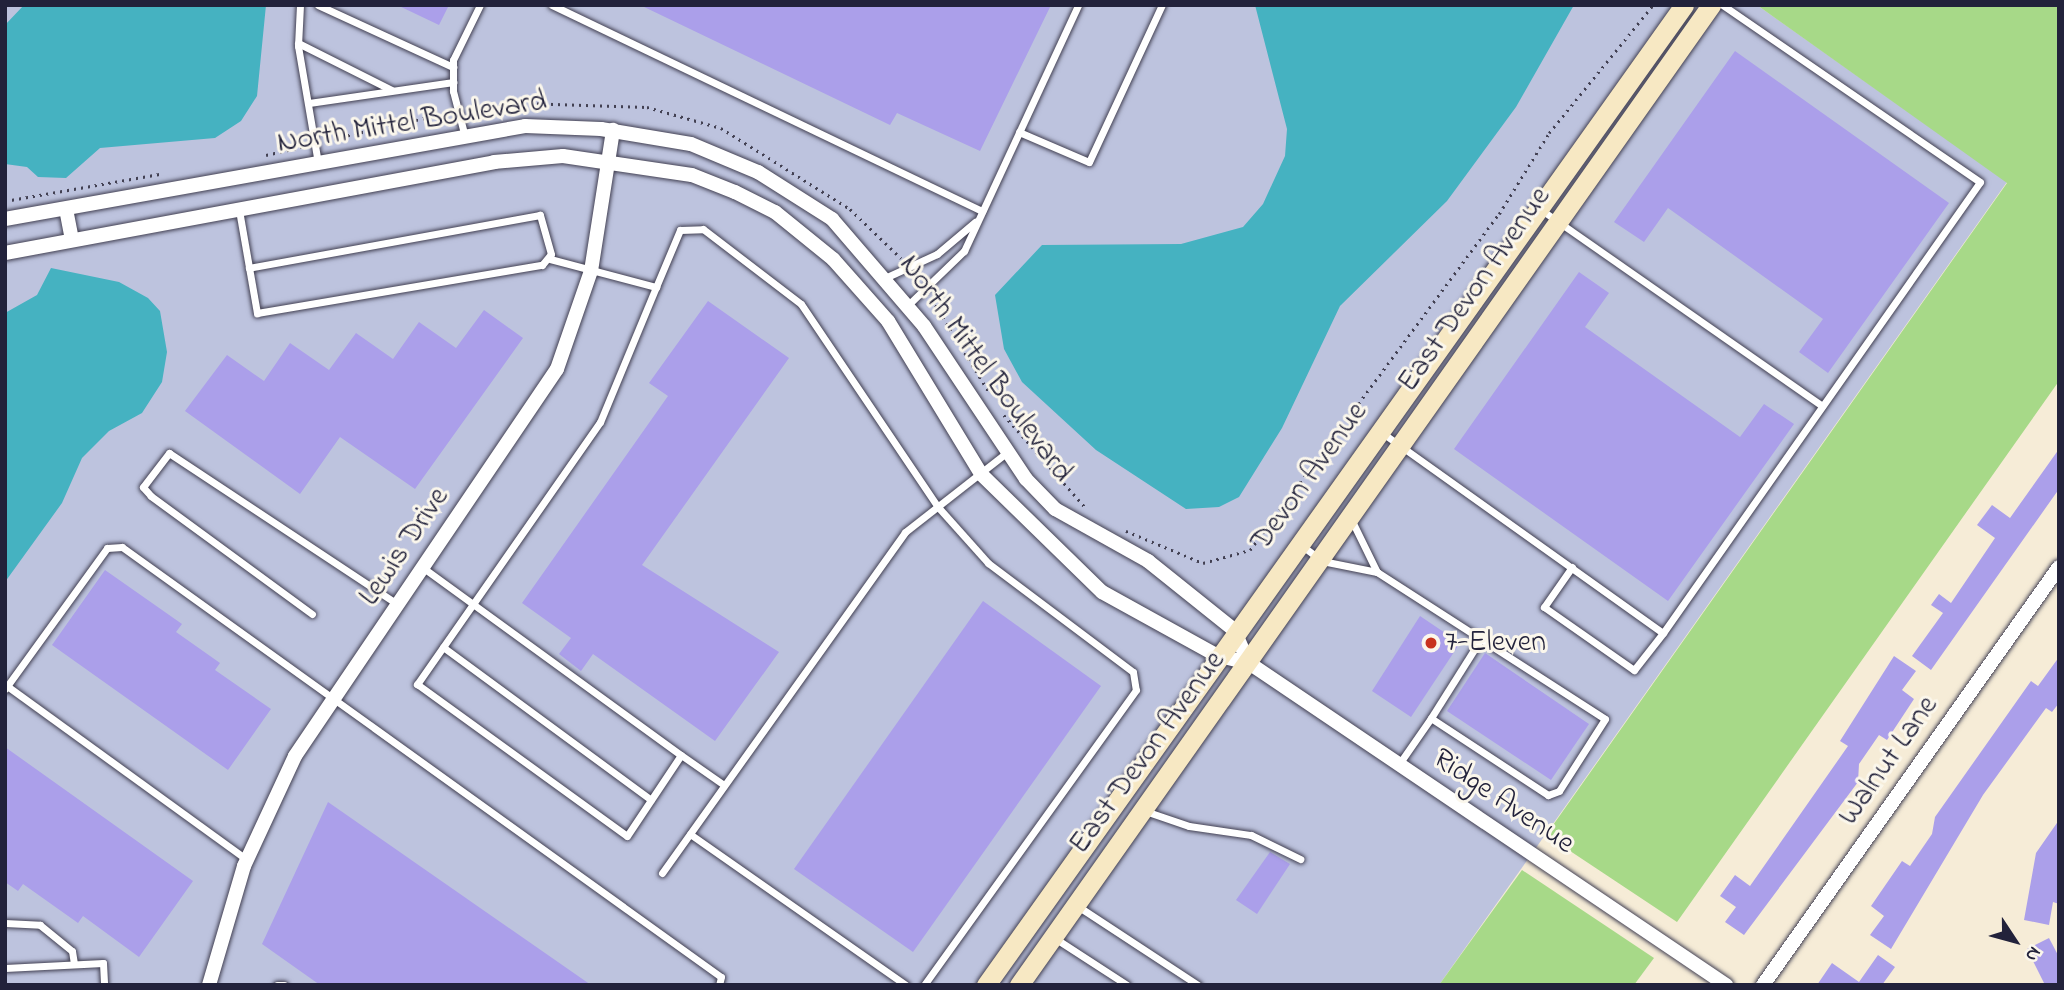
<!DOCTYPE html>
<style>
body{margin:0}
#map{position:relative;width:2064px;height:990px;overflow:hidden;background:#f6ecd7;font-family:"Indie Flower",sans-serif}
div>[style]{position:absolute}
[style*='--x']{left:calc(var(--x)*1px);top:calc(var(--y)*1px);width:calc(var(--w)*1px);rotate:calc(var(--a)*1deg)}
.industrial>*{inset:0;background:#bdc3de}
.green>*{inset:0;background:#a7d988}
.water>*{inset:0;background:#45b2c1}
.building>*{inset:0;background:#ab9fea}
.path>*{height:2.5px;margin-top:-1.25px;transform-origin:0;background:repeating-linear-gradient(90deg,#424052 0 2px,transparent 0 7px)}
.roads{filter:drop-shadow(0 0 2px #424052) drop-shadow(0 0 2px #424052)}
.lane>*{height:7px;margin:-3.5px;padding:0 3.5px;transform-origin:3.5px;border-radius:3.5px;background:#fff}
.street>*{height:14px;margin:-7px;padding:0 7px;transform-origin:7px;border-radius:7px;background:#fff}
.secondary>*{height:19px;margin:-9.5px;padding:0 9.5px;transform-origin:9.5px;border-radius:9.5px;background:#f7e8c3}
.dots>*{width:19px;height:19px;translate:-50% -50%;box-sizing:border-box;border:4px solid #fbf7ec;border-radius:50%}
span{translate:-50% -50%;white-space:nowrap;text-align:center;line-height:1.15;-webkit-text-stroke:6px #fbf7ec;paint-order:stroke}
.street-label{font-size:30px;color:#22223b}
.poi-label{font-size:30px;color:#22223b}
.left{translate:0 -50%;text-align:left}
.frame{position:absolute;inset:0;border:7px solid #22223b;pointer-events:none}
.north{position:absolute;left:1980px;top:906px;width:70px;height:70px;-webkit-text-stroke:5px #fbf7ec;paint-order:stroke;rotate:126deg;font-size:19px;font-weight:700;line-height:28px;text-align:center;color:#22223b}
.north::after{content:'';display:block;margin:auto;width:24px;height:32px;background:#22223b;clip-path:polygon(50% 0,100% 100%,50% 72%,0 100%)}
</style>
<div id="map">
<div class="industrial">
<div style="clip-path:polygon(5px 5px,1757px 5px,2007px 182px,1439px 985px,5px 985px)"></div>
</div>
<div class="green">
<div style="clip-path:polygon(1757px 5px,2059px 5px,2059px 381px,1677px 922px,1546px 835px,2007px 183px)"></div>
<div style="clip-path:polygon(1522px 870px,1654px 958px,1634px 985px,1439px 985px)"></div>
</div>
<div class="water">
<div style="clip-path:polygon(24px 5px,266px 5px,257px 96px,241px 121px,215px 138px,100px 148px,66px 178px,38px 177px,27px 167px,5px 164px,5px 25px)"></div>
<div style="clip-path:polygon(1255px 5px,1574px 5px,1516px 107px,1447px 201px,1340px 306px,1282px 428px,1239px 497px,1219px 507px,1186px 509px,1096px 450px,1022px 382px,1004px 349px,995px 295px,1042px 245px,1181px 244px,1243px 227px,1263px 204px,1285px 156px,1287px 129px)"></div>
<div style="clip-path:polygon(51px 268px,119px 282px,148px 298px,160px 311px,167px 352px,162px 382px,142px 413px,109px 431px,82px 458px,62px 503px,5px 582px,5px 313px,37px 295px)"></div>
</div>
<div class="building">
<div style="clip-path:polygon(397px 5px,449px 5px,439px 25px)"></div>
<div style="clip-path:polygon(640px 5px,1051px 5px,980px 151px,897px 113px,890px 125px)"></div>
<div style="clip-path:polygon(1735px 51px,1949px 203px,1828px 373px,1799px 352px,1823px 319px,1668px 208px,1644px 242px,1614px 222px)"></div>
<div style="clip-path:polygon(1579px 272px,1609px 293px,1585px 327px,1740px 437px,1764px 404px,1794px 424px,1668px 601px,1454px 449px)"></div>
<div style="clip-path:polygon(708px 301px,789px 358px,642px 565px,779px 652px,715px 741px,593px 654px,581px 671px,559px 654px,571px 638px,522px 603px,668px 396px,649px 383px)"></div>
<div style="clip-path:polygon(484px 310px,523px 338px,415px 489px,340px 437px,300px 494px,185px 411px,227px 355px,264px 381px,290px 343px,329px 370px,356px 333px,393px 359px,419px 322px,456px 348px)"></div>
<div style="clip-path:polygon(2059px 449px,2059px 489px,1931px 670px,1912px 656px,1943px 613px,1931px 605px,1939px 594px,1951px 603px,1995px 538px,1977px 525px,1992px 505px,2010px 518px)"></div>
<div style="clip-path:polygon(105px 570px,182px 624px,176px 632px,220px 663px,215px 670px,271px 709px,228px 770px,52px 645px)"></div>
<div style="clip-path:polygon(983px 601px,1101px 686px,913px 952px,794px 869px)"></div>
<div style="clip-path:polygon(1420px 616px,1460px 643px,1411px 717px,1372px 691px)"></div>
<div style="clip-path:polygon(1485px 653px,1589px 724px,1551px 780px,1447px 711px)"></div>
<div style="clip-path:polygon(1894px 656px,1916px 671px,1902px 690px,1914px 699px,1887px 740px,1879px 735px,1859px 764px,1858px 782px,1744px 935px,1725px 922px,1736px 907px,1720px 896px,1735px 875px,1750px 886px,1848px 746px,1840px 741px)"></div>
<div style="clip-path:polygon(2059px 657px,2059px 703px,2052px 712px,2046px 708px,1983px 795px,1891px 949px,1870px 935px,1884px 916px,1871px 906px,1902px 861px,1910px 866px,1932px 834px,1935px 817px,2031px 681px,2038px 686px)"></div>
<div style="clip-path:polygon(5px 747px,193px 881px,139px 957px,83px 916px,78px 923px,23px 884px,18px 891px,5px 882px)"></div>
<div style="clip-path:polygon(328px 802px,591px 985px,320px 985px,262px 944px)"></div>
<div style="clip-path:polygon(2059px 820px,2059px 904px,2053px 902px,2049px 925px,2024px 920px,2036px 853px)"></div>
<div style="clip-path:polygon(1270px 852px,1290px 864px,1257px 914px,1236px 900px)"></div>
<div style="clip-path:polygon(2049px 938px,2059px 957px,2059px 985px,2045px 985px,2027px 949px)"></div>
<div style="clip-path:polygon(1878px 955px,1895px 967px,1882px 985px,1817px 985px,1832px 963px,1859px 982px)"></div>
</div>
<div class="path">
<div style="--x:471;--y:110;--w:52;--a:-7.7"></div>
<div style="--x:523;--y:103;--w:124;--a:1.8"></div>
<div style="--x:647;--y:107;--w:77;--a:15.8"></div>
<div style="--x:721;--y:128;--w:152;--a:32.1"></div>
<div style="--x:850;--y:209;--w:71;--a:43.9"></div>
<div style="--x:327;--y:140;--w:123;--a:-12.7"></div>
<div style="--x:266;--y:155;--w:39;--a:-13"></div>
<div style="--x:5;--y:201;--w:157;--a:-9.9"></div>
<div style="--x:932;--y:299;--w:109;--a:58.5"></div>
<div style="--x:1004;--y:415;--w:123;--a:48.6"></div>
<div style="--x:1126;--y:531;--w:83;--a:22.6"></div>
<div style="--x:1203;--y:563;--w:49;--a:-15.5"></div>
<div style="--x:1250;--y:550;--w:418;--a:-53.5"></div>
<div style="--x:1499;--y:214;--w:95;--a:-58.3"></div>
<div style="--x:1549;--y:133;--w:165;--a:-50.9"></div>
</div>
<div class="roads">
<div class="lane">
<div style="--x:300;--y:5;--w:41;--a:92.8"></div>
<div style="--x:298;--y:46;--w:119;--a:80.3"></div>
<div style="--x:318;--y:5;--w:149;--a:24.7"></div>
<div style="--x:552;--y:5;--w:477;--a:25.6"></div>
<div style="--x:298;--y:43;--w:105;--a:26.6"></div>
<div style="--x:309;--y:103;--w:146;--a:-8.3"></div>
<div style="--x:1019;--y:132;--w:76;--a:23.2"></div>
<div style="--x:1089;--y:162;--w:173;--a:-65.1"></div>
<div style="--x:465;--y:137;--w:48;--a:-104.6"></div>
<div style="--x:453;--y:91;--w:31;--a:-90"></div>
<div style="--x:453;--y:60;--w:61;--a:-63.9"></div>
<div style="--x:1540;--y:209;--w:344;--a:34.9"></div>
<div style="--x:239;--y:210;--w:105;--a:80.1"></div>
<div style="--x:257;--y:313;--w:289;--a:-9.6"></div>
<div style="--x:542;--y:265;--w:14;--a:-51"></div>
<div style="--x:551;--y:254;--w:41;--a:-105.8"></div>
<div style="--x:540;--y:215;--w:296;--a:169.7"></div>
<div style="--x:550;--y:259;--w:110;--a:14.8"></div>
<div style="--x:656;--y:287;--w:62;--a:-67.2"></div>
<div style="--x:680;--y:230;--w:23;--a:-2"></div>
<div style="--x:703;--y:229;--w:123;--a:37.4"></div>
<div style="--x:801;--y:304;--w:245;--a:56"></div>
<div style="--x:938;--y:507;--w:75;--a:48.2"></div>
<div style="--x:988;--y:563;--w:181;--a:36.9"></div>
<div style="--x:1133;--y:672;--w:18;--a:81"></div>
<div style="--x:1136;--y:690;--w:363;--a:125.7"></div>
<div style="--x:887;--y:277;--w:55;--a:-24.7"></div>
<div style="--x:937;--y:254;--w:50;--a:-40.1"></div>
<div style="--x:656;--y:287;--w:146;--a:112.5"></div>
<div style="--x:600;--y:422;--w:320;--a:124.9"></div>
<div style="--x:417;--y:684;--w:259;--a:35.9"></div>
<div style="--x:627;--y:836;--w:97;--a:-56.3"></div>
<div style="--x:681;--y:755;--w:52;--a:34.9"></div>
<div style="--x:908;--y:305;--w:78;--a:-44"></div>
<div style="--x:964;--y:251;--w:271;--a:-65.1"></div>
<div style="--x:1381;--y:432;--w:346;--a:35.5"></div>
<div style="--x:1663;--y:633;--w:551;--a:-54.9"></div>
<div style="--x:1980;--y:182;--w:313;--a:-145.5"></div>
<div style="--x:1351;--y:519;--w:59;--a:63.9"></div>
<div style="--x:1301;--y:545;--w:26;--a:37"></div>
<div style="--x:1322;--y:561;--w:56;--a:11.3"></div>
<div style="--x:1377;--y:572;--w:271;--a:32.8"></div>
<div style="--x:1605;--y:719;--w:85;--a:122.6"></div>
<div style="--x:1559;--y:791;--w:12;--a:160"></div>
<div style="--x:1548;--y:795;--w:140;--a:-146.7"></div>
<div style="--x:1431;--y:718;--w:56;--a:124.8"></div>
<div style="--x:422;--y:567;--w:320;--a:36"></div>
<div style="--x:1572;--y:567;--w:49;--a:125"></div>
<div style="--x:1544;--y:607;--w:110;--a:35"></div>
<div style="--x:1634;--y:670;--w:47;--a:-51.9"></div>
<div style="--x:312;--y:614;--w:200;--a:-143.8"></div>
<div style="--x:151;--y:496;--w:12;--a:-132"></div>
<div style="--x:143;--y:487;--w:43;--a:-52.6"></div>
<div style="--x:169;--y:453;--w:273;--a:33.5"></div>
<div style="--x:443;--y:647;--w:258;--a:36.3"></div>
<div style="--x:7;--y:686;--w:296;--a:35.9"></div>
<div style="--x:5;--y:689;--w:174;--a:-54.1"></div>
<div style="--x:107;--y:548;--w:15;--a:-4"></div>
<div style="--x:122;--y:547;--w:737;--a:35.67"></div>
<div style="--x:721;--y:977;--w:8;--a:104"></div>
<div style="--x:1431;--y:718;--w:96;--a:-57.8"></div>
<div style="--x:1145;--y:811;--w:46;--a:18.8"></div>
<div style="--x:1189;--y:826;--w:63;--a:8.3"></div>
<div style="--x:1251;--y:835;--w:55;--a:26.1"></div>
<div style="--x:690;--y:834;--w:264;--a:35"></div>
<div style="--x:662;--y:873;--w:419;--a:-54.5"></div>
<div style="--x:905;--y:532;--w:128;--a:-38"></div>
<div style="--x:1076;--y:905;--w:146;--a:33.3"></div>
<div style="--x:5;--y:923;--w:35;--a:3"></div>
<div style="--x:40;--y:925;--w:41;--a:39.1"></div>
<div style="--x:72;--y:951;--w:13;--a:81"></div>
<div style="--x:1053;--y:937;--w:88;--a:33"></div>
<div style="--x:5;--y:968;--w:98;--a:-2.9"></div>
<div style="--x:103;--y:963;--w:22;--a:87"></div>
<div style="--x:277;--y:985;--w:7;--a:0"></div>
</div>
<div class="street">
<div style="--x:66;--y:209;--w:31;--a:79"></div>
<div style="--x:5;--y:219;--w:528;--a:-10.14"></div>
<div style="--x:525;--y:126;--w:76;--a:2.3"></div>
<div style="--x:601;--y:129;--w:91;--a:9.5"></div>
<div style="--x:691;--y:144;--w:73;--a:22.7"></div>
<div style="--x:758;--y:172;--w:88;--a:32.4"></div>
<div style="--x:832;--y:219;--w:141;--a:49.3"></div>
<div style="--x:924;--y:326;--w:184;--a:56.3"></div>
<div style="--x:1026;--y:479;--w:42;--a:46"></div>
<div style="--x:1055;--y:509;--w:107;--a:29.2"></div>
<div style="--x:1148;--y:561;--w:110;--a:38.7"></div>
<div style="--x:1234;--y:630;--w:36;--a:66"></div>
<div style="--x:5;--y:253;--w:497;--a:-10.5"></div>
<div style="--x:494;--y:162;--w:69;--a:-5"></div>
<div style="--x:563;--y:156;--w:130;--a:8.4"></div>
<div style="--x:692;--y:175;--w:46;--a:21.6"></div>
<div style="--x:735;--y:192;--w:45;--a:26.6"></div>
<div style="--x:775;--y:212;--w:75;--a:39"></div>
<div style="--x:833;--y:259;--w:83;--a:48.4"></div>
<div style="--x:888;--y:321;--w:179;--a:58.7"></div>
<div style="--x:981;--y:474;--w:169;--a:44.3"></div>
<div style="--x:1102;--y:592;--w:130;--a:28.9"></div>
<div style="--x:1216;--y:655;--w:34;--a:14"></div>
<div style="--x:1249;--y:663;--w:576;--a:34.02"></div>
<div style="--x:209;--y:985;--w:124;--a:-73.6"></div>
<div style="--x:244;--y:866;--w:121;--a:-65.1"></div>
<div style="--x:295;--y:756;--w:467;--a:-55.9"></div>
<div style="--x:557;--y:369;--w:104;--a:-70.9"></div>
<div style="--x:591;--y:271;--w:143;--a:-81.1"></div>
<div style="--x:1763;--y:985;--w:512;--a:-54.7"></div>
</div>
<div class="secondary">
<div style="--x:986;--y:985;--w:1203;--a:-54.54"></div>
<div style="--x:1019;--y:985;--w:1200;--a:-54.77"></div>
</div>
</div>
<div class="dots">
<div style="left:1431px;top:643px;background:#c8321e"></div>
</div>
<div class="street-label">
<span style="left:412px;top:123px;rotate:-9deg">North Mittel Boulevard</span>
<span style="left:1475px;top:290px;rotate:-55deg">East Devon Avenue</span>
<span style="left:985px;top:369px;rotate:54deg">North Mittel Boulevard</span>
<span style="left:1310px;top:477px;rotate:-54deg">Devon Avenue</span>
<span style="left:405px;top:547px;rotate:-56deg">Lewis Drive</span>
<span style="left:1148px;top:753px;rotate:-54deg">East Devon Avenue</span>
<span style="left:1889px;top:761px;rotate:-55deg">Walnut Lane</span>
<span style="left:1503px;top:802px;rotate:34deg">Ridge Avenue</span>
</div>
<div class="poi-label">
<span class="left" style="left:1445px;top:643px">7-Eleven</span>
</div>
<div class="frame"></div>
<div class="north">N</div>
</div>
